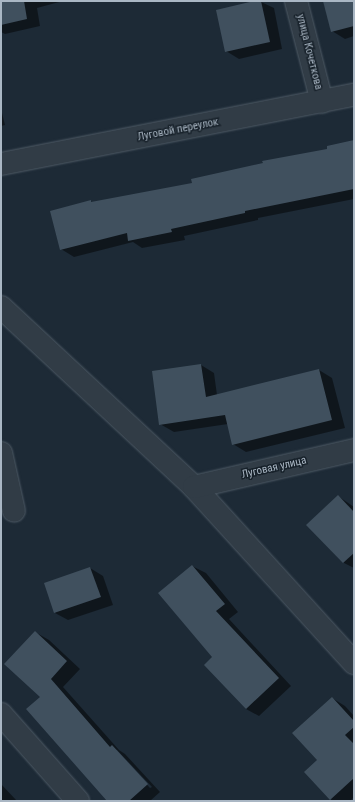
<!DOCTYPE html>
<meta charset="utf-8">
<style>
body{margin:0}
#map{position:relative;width:355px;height:802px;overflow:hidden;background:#1d2a36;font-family:"Roboto Condensed",sans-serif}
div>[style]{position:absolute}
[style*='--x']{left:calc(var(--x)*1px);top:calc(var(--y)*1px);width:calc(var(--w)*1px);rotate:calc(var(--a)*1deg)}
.shadow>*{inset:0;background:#0007}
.building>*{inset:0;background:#40505e}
.roads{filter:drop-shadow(0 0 1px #4e5a65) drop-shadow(0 0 1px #4e5a65)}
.minor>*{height:22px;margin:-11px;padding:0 11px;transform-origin:11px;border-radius:11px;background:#313c46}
span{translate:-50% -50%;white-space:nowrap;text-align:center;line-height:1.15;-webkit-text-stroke:3px #17212a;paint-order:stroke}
.street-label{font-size:11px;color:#aab7c4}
.frame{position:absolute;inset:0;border:2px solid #aab7c4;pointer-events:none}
</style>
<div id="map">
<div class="shadow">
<div style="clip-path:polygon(1px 1px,63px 1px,37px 8px,40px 26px,5px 34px,1px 32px)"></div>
<div style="clip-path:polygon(259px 1px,274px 8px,282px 49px,239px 59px,226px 51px)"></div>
<div style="clip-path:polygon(324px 1px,354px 1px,354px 36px,345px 39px,332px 31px)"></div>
<div style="clip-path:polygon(1px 109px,5px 125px,1px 126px)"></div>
<div style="clip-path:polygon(354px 140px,354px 199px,258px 218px,258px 220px,184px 236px,185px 240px,142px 248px,133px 242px,74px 257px,61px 249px,90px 201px,93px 203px,193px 184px,328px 150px)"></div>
<div style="clip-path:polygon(201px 365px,214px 373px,217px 395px,319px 370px,332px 378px,345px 428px,246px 452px,233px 444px,228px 424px,174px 432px,160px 424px)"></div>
<div style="clip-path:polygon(338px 496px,354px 507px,354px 568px,344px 563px,308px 525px)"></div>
<div style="clip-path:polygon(192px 566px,206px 573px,238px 612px,229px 619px,291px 686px,259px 716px,246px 709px,214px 657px)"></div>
<div style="clip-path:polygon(90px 568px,103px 576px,113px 605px,68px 620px,55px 613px)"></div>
<div style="clip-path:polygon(evenodd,35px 632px,49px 640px,80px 669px,63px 687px,119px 750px,125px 754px,160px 792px,150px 801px,109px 801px,42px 697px,35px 632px,114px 749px,117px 750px,152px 787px,150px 788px,114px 749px)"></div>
<div style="clip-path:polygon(332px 698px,345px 706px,354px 716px,354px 797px,350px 801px,334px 801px,330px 799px,318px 760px)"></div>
<div style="clip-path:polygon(1px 784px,17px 801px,1px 801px)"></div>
</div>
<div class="building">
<div style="clip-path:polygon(1px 1px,24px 1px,27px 19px,1px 25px)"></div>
<div style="clip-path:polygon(254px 1px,261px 1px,270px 42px,225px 52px,216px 10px)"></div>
<div style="clip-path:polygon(323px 1px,354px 1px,354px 26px,331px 32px)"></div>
<div style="clip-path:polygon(354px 140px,354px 189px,245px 211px,245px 213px,171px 229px,172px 232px,128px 241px,127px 233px,60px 250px,50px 211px,91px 200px,91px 202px,192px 183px,191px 179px,263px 163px,262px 161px,327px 149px,327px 146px)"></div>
<div style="clip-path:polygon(201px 364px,206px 397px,319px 369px,332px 420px,232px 445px,225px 415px,159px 425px,152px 371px)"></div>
<div style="clip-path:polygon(338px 495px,354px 512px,354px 553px,343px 563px,306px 525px)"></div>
<div style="clip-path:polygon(192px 565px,225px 604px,216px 611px,279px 678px,246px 709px,204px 665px,212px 657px,158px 593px)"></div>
<div style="clip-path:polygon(90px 567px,101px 597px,54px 613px,44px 583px)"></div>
<div style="clip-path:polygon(35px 631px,67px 661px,51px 679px,110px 747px,112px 745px,148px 784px,129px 801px,107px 801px,26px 709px,40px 697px,4px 664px)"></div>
<div style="clip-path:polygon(332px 697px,354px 721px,354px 727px,345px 735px,354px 744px,354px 778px,330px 800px,304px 772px,317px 760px,292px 733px)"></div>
</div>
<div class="roads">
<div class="minor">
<div style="--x:296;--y:1;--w:104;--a:75.6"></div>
<div style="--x:1;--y:164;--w:360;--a:-11.1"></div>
<div style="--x:1;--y:307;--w:264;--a:43"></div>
<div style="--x:194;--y:487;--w:238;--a:47.7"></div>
<div style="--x:1;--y:453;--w:59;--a:77.4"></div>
<div style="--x:194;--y:487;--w:164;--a:-13"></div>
<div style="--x:1;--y:714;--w:116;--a:48.5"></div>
</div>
</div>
<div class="street-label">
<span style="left:309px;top:52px;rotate:76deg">улица Кочеткова</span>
<span style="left:178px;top:130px;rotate:-11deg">Луговой переулок</span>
<span style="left:274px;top:468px;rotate:-13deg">Луговая улица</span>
</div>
<div class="frame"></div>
</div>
